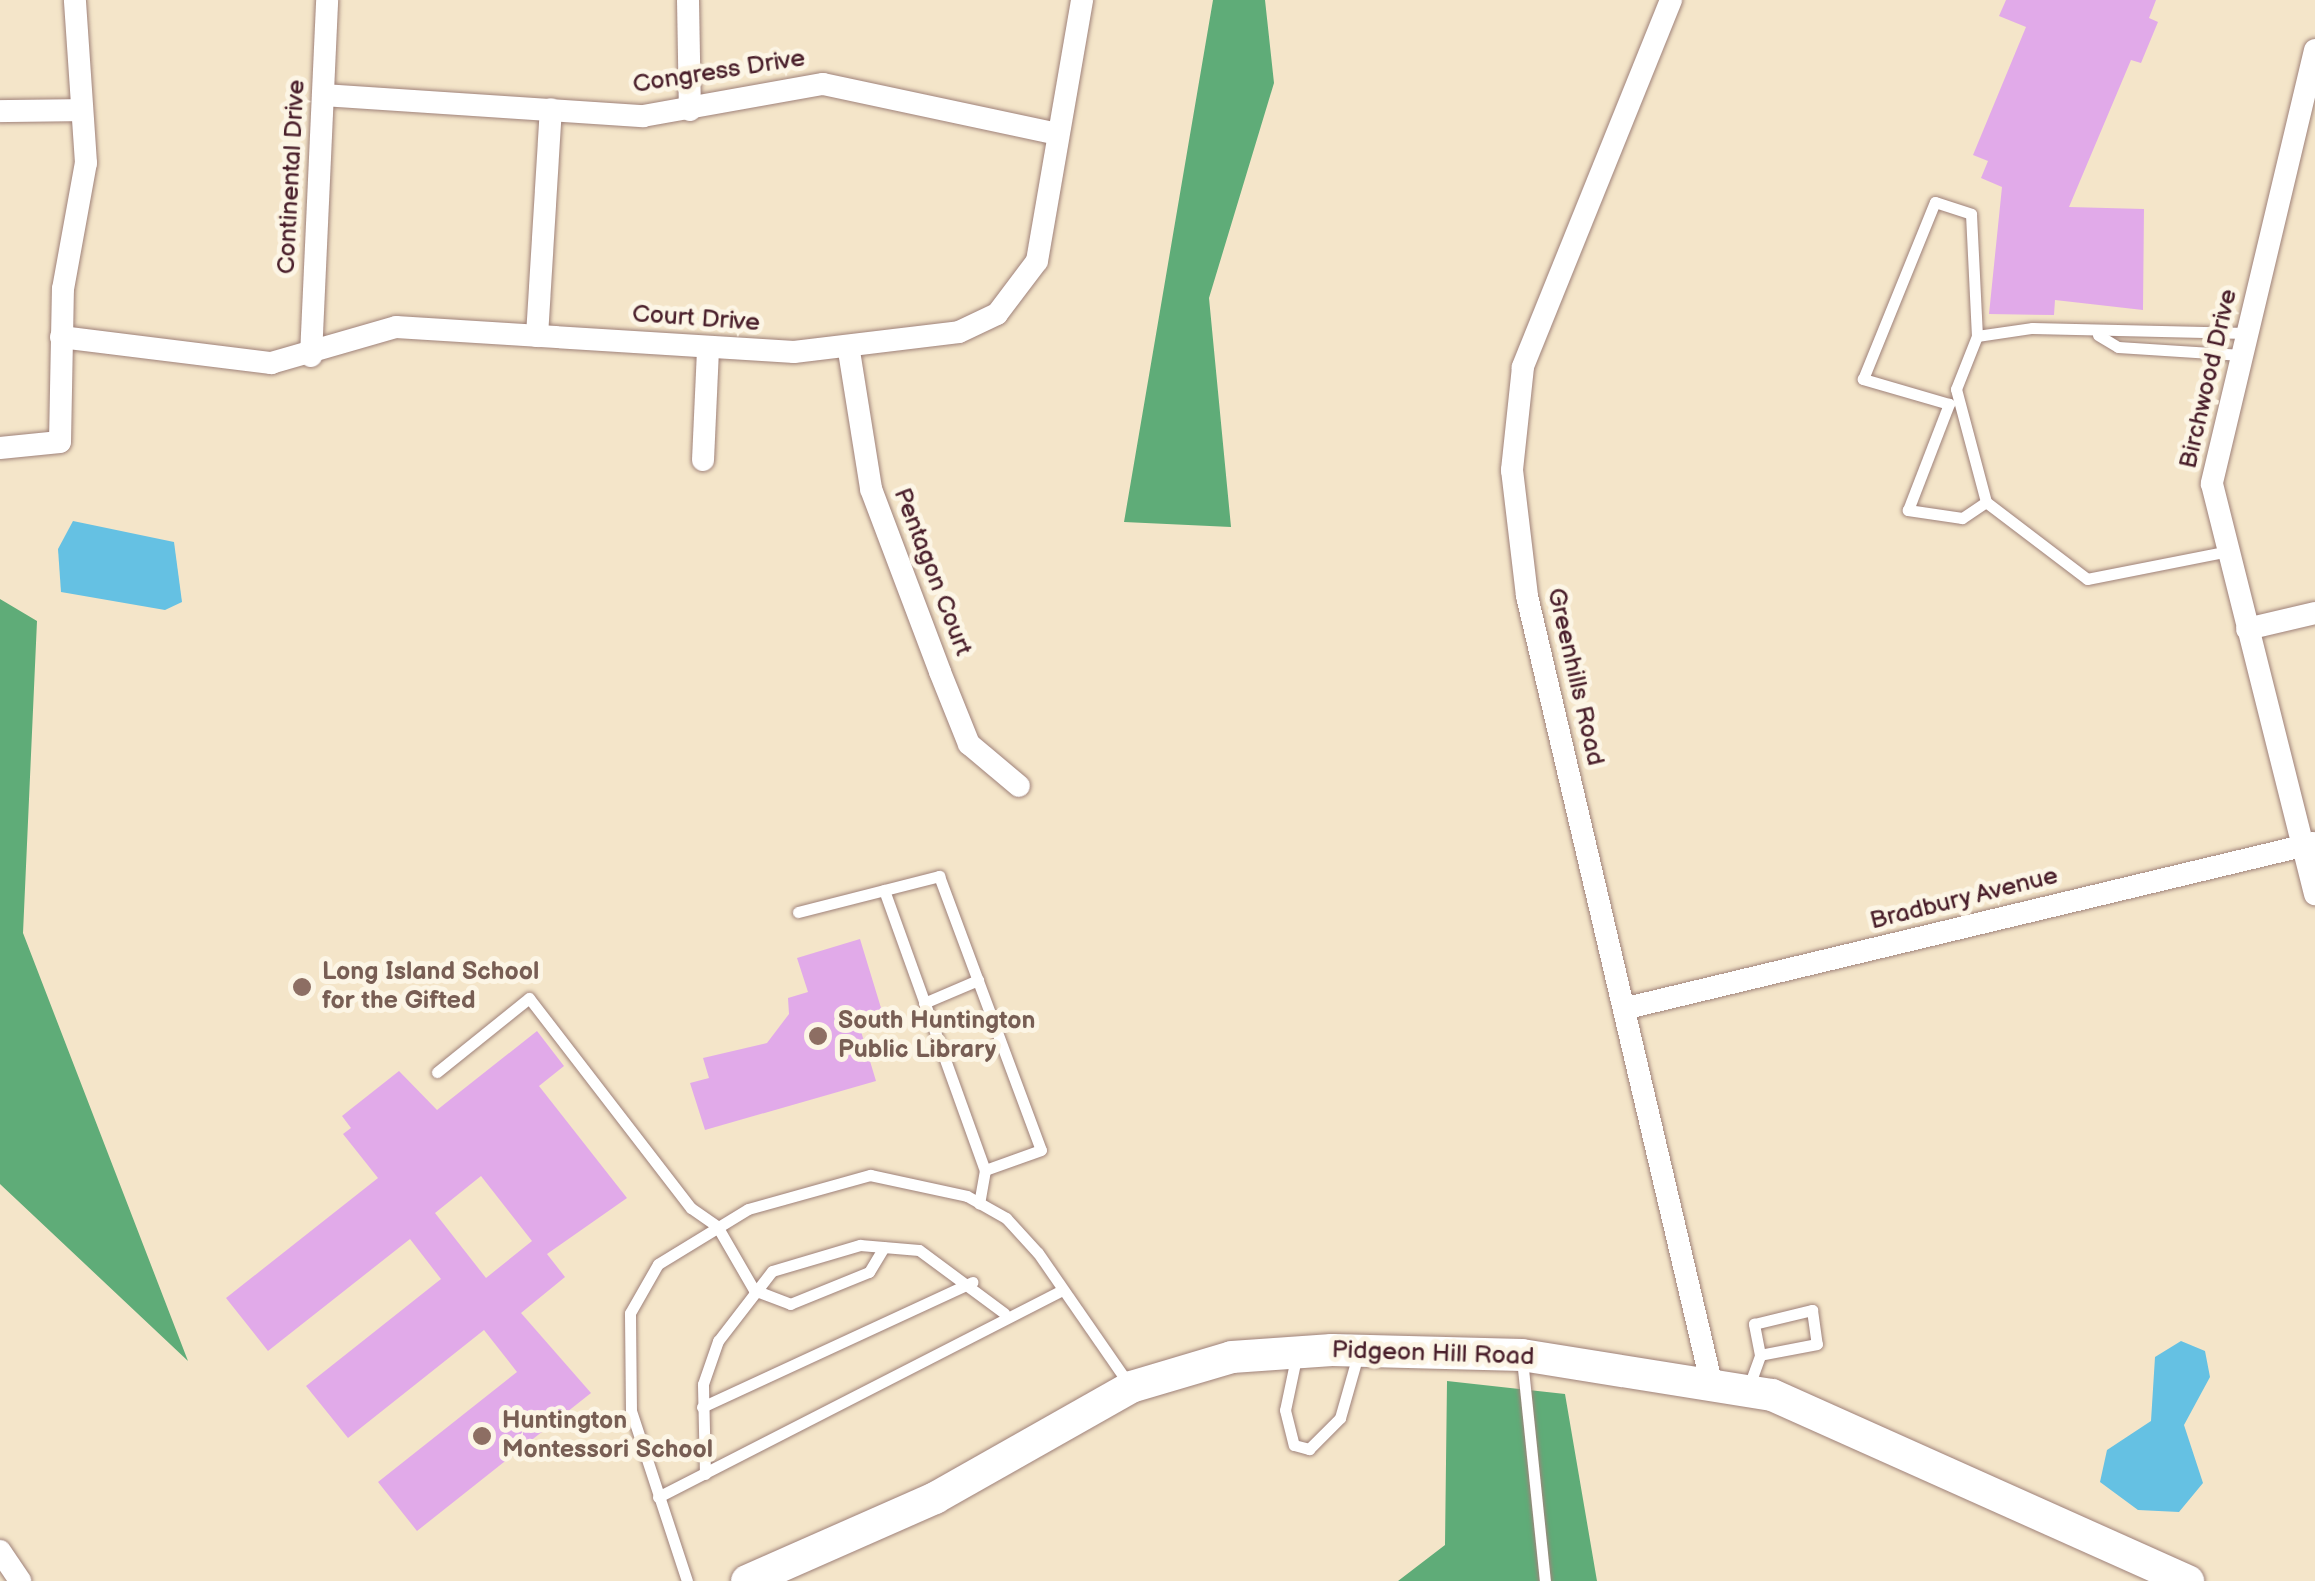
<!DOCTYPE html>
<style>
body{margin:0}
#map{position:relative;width:2315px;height:1581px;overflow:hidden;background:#f4e5c9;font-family:"Balsamiq Sans",sans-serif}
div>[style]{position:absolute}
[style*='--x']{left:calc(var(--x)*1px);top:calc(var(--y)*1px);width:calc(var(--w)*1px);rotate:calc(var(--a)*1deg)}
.forest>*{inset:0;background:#5fac78}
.water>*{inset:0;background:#65c1e3}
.building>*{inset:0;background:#e1aae9}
.roads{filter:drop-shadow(0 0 2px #9f827a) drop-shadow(0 0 2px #9f827a)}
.lane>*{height:11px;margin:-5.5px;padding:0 5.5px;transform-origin:5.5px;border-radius:5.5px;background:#fff}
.street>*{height:22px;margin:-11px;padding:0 11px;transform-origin:11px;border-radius:11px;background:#fff}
.secondary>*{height:32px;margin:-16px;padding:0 16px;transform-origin:16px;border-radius:16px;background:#fff}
.dots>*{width:28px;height:28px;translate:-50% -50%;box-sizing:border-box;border:5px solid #fcf5e5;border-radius:50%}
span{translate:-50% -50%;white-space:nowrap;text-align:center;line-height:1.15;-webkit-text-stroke:10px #fcf5e5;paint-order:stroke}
.street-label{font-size:25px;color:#4a1f2b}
.education-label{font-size:25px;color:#785e54;font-weight:700}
.left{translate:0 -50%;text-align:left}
</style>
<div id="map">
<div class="forest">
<div style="clip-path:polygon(1213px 0,1265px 0,1274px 83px,1209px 298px,1231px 527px,1124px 522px)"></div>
<div style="clip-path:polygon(0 599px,37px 621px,23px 933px,188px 1361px,0 1184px)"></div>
<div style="clip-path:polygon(1447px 1381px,1565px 1394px,1597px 1581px,1398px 1581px,1445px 1545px)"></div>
</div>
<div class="water">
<div style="clip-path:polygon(73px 521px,174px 542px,182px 602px,165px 610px,61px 592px,58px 549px)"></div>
<div style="clip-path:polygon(2181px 1341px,2205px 1351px,2210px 1377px,2184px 1425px,2203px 1483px,2179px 1512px,2138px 1510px,2100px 1482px,2107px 1450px,2151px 1421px,2155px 1357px)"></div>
</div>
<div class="building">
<div style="clip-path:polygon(2006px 0,2156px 0,2149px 18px,2158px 22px,2141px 63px,2131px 60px,2069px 207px,2144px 209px,2143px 310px,2055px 300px,2054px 315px,1989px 314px,2002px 187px,1981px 178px,1988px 161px,1973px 155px,2026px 27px,1999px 16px)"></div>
<div style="clip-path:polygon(860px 939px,885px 1021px,860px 1028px,876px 1081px,705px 1130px,690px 1083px,709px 1078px,703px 1058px,767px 1043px,789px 1014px,788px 998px,808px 992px,797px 958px)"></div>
<div style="clip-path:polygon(evenodd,537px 1031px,564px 1066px,539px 1086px,627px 1198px,547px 1254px,565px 1277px,521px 1313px,591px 1393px,417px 1531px,378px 1482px,517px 1372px,484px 1330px,348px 1438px,306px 1386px,441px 1279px,410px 1239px,268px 1351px,226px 1298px,378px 1178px,343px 1134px,351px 1128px,342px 1116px,399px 1071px,437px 1110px,537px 1031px,481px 1176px,532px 1241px,486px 1278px,435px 1213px,481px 1176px)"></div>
</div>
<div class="roads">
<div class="lane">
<div style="--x:2098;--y:335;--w:23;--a:31"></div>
<div style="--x:2118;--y:347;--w:124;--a:3.7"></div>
<div style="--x:1977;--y:336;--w:57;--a:111.6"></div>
<div style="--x:1956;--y:389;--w:117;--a:75.1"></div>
<div style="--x:1986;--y:502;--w:127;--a:37.3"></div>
<div style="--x:2087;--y:579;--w:144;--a:-11.2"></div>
<div style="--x:1986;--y:502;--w:29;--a:146"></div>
<div style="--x:1962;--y:518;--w:55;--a:-171.6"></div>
<div style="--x:1908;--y:510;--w:114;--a:-68.9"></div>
<div style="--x:1949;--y:404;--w:90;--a:-163.8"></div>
<div style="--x:1863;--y:379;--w:191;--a:-67.9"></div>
<div style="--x:1935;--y:202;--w:38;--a:18"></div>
<div style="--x:1971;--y:214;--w:122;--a:87.2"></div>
<div style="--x:1977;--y:336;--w:56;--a:-8.3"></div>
<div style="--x:2032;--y:328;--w:215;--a:1.3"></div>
<div style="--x:884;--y:890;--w:298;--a:70.2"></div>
<div style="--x:798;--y:912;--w:146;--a:-14.3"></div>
<div style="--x:939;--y:876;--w:292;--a:69.6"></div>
<div style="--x:1041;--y:1150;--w:59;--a:160.3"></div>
<div style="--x:985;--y:1170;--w:34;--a:100"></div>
<div style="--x:924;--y:1003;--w:59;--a:-23.1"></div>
<div style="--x:437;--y:1072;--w:118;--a:-38.8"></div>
<div style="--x:529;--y:998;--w:265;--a:52.4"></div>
<div style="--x:691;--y:1208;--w:32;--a:35"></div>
<div style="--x:717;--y:1226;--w:74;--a:60"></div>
<div style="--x:754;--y:1290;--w:39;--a:21"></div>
<div style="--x:790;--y:1304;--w:85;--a:-22.1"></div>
<div style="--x:869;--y:1272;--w:29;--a:-59"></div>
<div style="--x:1296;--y:1358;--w:53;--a:101.9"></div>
<div style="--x:1285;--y:1410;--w:36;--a:76"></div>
<div style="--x:1294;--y:1445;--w:16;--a:15"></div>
<div style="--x:1309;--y:1449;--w:44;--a:-45"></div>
<div style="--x:1340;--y:1418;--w:66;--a:-74.1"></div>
<div style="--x:1522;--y:1359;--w:223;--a:84.1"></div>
<div style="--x:1749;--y:1386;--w:33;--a:-70"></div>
<div style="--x:1760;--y:1355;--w:32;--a:-101"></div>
<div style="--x:1754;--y:1324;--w:60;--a:-13.6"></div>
<div style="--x:1812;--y:1310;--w:34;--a:82"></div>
<div style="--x:1817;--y:1344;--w:58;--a:169.1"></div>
<div style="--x:702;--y:1407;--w:298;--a:-24.8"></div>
<div style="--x:705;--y:1474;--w:90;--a:-91.3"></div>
<div style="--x:703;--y:1384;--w:46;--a:-70.8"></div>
<div style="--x:718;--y:1341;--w:88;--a:-52.4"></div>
<div style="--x:772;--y:1271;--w:92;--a:-16.5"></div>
<div style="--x:860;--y:1245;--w:59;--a:4.8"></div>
<div style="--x:919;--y:1250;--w:106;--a:36.5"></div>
<div style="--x:658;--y:1497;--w:454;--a:-27.1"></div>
<div style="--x:687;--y:1581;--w:179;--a:-108.2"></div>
<div style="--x:631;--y:1411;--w:98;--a:-90.6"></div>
<div style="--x:630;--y:1313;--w:56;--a:-60.3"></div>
<div style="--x:658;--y:1264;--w:105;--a:-31.4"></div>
<div style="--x:748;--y:1209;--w:127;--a:-15.6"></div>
<div style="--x:870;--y:1175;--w:99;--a:12.2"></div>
<div style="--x:967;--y:1196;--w:45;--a:29.4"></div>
<div style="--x:1006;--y:1218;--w:47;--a:47.6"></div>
<div style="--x:1038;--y:1253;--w:158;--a:55.3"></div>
</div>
<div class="street">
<div style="--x:688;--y:0;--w:110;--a:89"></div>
<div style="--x:1671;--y:0;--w:396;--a:112"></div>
<div style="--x:1523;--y:367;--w:104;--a:96.1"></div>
<div style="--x:1512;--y:470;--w:127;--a:83.2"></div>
<div style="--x:1527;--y:596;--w:807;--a:76.82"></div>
<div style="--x:2315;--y:50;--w:446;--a:103.4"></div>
<div style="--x:2212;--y:484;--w:423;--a:75.9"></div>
<div style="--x:323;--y:95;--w:321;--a:3.8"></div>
<div style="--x:643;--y:116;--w:183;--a:-10.1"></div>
<div style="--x:823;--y:84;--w:240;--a:12"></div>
<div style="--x:0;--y:111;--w:79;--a:-0.7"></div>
<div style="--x:537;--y:336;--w:227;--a:-86.5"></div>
<div style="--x:61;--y:337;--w:212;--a:7.1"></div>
<div style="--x:271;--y:363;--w:130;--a:-16.1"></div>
<div style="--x:396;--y:327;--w:399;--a:3.6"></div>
<div style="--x:794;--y:352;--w:166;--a:-6.9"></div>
<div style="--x:959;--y:332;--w:42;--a:-25.3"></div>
<div style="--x:997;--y:314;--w:66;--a:-53"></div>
<div style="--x:1037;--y:261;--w:265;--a:-80.2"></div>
<div style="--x:849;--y:351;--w:140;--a:80.9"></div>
<div style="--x:871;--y:489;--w:196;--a:69.3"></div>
<div style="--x:940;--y:672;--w:78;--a:68.1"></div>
<div style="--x:969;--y:744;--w:65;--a:40"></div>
<div style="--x:311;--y:356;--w:356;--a:-87.4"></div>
<div style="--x:0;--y:448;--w:60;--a:-5.7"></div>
<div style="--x:60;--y:442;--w:153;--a:-88.9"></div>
<div style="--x:63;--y:289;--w:128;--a:-79.7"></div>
<div style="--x:86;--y:163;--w:163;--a:-93.9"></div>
<div style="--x:703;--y:460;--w:111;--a:-87.4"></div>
<div style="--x:2247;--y:629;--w:70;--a:-13.2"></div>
<div style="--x:1627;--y:1008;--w:708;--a:-13.49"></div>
<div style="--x:0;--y:1551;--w:36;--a:56"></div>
</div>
<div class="secondary">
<div style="--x:747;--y:1581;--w:206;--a:-23.8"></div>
<div style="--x:935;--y:1498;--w:225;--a:-29.5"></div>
<div style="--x:1131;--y:1387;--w:105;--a:-16.5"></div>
<div style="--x:1232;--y:1357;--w:100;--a:-4"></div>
<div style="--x:1332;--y:1350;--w:190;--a:1.5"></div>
<div style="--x:1522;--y:1355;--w:253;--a:9.1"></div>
<div style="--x:1772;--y:1395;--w:456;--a:24.1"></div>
</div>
</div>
<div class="dots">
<div style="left:302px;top:987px;background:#8d6e63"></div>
<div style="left:818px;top:1036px;background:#8d6e63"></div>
<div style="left:482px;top:1436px;background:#8d6e63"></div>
</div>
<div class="street-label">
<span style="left:719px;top:72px;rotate:-9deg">Congress Drive</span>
<span style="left:292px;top:177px;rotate:-87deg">Continental Drive</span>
<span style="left:696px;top:319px;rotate:4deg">Court Drive</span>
<span style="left:2209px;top:379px;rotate:-77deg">Birchwood Drive</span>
<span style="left:932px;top:572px;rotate:69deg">Pentagon Court</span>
<span style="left:1575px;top:677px;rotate:77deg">Greenhills Road</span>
<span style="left:1964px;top:899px;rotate:-14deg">Bradbury Avenue</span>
<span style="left:1433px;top:1354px;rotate:2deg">Pidgeon Hill Road</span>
</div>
<div class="education-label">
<span class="left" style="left:322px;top:987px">Long Island School<br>for the Gifted</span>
<span class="left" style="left:838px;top:1036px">South Huntington<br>Public Library</span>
<span class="left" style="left:502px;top:1436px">Huntington<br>Montessori School</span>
</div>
</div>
